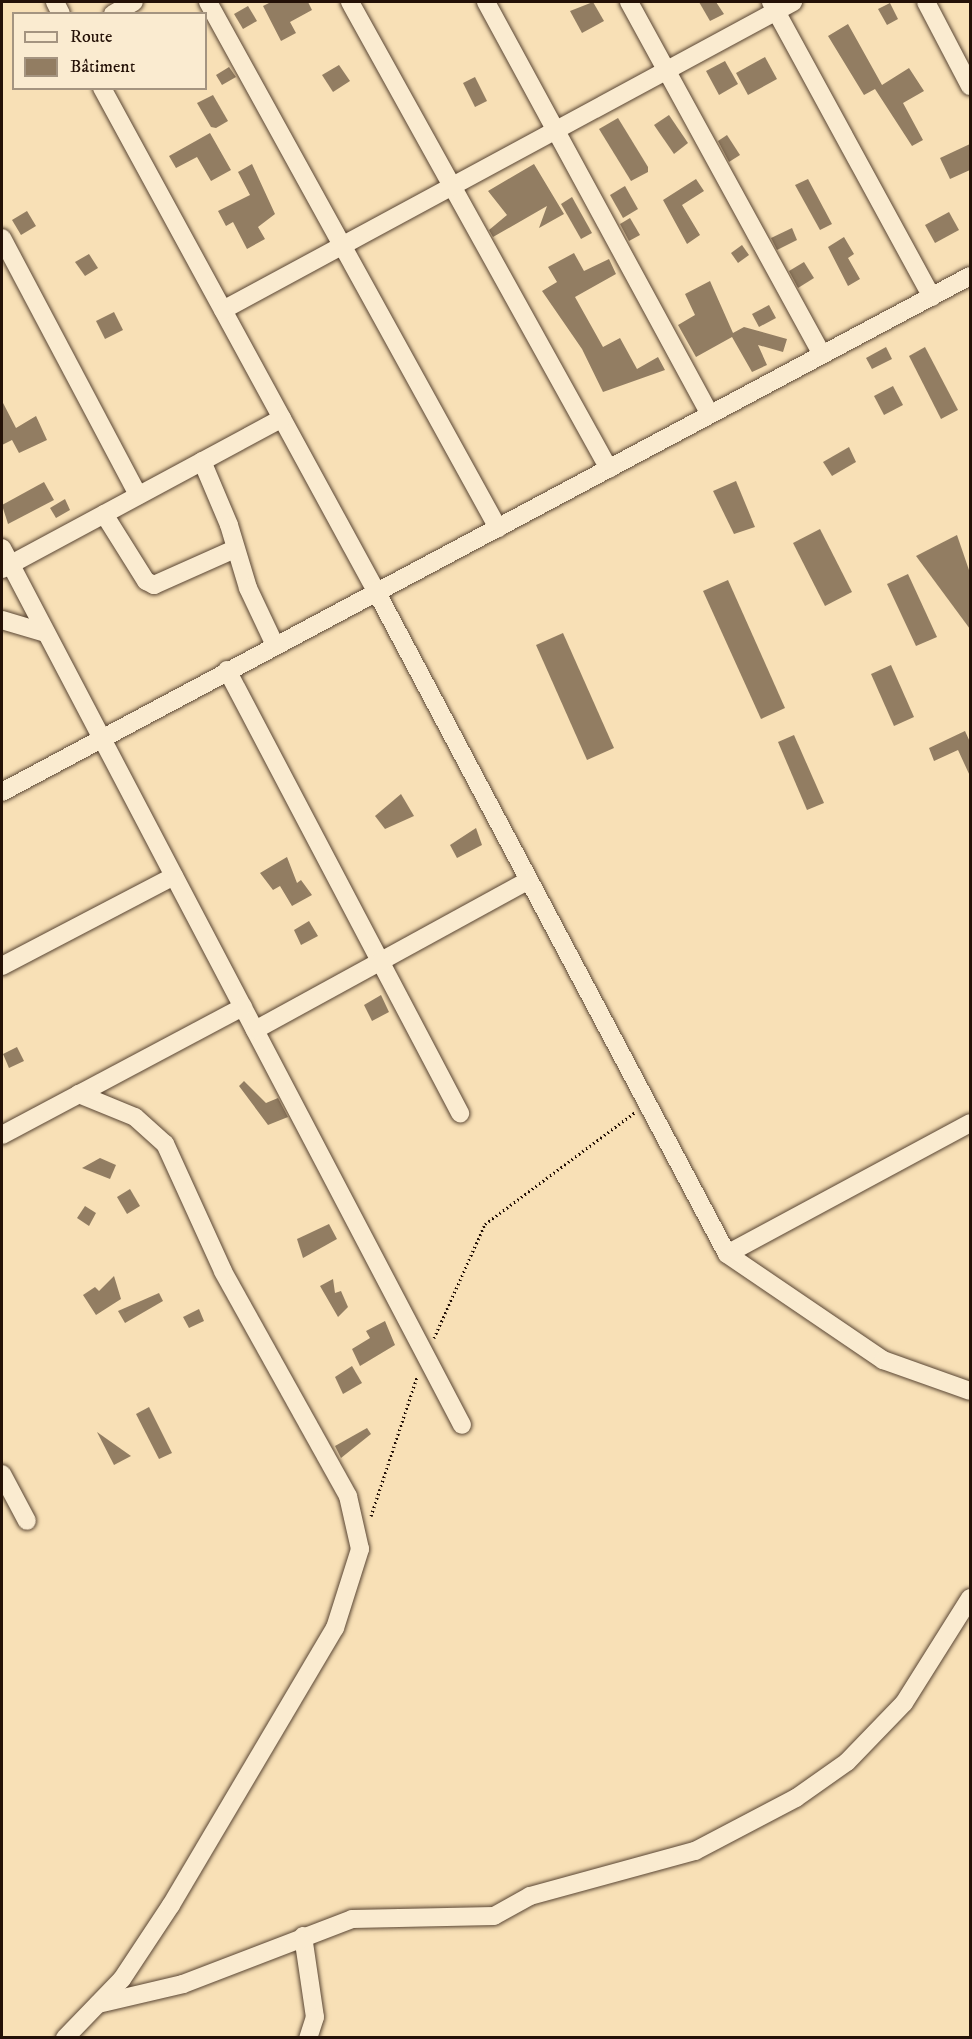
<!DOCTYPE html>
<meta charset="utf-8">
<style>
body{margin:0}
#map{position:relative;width:972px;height:2039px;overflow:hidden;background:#f8e0b6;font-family:"IM FELL DW Pica",serif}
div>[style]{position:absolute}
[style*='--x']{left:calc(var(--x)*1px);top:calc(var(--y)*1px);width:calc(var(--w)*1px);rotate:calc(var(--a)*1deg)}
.building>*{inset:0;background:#927d62}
.path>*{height:3px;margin-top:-1.5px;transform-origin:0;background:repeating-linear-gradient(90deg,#241107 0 1.5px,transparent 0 4.5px)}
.roads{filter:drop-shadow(0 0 2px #594533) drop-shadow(0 0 2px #594533)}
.street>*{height:18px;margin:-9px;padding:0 9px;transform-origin:9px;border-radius:9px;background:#faebd0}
span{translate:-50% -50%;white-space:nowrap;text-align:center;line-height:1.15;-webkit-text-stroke:4.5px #faebd0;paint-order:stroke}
.frame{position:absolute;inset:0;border:3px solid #241107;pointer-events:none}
.legend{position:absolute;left:12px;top:12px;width:195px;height:78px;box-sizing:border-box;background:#faebd0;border:2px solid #a49480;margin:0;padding:8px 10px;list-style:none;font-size:18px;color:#241107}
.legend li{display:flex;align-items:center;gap:12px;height:30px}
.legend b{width:30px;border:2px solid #a49480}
</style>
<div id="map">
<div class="building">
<div style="clip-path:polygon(271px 2px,308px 2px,312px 10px,290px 22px,296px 33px,281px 41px,263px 6px)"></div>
<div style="clip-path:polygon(593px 2px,604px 21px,582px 33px,570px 11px)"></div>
<div style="clip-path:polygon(699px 2px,716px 2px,724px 14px,710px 21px)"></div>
<div style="clip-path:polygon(890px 3px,898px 19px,887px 25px,878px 9px)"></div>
<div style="clip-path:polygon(248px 6px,257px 21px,243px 29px,234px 14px)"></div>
<div style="clip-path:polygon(848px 24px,882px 85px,909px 68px,924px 91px,903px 103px,923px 140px,912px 146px,875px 89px,864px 95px,828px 36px)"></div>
<div style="clip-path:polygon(765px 57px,777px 79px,748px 95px,736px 73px)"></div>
<div style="clip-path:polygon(725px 61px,738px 84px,719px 95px,706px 71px)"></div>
<div style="clip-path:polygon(339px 65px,350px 81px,333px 92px,322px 75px)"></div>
<div style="clip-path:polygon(229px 67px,236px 77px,222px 85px,216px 75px)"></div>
<div style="clip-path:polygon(475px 77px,487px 101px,475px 107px,463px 83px)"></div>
<div style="clip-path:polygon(213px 95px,228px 121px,216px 128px,211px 127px,197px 103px)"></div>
<div style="clip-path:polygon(669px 115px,688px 143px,674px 154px,654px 125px)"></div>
<div style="clip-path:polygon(618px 118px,648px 167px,648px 172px,631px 181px,599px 129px)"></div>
<div style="clip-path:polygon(210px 133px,231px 170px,211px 181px,197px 157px,176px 168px,169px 156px)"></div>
<div style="clip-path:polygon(727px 135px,740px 155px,729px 162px,718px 141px)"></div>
<div style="clip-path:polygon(970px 144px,970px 170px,950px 179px,940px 158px)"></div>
<div style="clip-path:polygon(252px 164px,275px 214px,258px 227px,265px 239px,247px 249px,233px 222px,226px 226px,218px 211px,250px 195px,238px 172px)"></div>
<div style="clip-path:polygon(534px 164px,564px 214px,539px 228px,547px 206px,493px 237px,489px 230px,507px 215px,488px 191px)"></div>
<div style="clip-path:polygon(696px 179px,704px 191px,682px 205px,700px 235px,687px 244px,663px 200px)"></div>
<div style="clip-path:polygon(808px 179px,832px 224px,820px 230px,795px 185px)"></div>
<div style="clip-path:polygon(625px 186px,638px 209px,623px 218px,610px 195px)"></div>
<div style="clip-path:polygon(572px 197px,592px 233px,581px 239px,561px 204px)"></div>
<div style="clip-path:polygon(27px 211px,36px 226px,21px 235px,12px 220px)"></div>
<div style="clip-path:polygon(949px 212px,959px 230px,935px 243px,925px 225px)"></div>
<div style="clip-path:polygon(630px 218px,640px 235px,629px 241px,620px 224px)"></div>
<div style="clip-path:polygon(792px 228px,797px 240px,777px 250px,771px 238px)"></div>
<div style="clip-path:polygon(844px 237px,854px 254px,848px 258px,860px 279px,848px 286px,828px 247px)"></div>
<div style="clip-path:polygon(742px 245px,749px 255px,738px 263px,731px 253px)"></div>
<div style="clip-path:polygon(574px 253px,584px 271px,609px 259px,616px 274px,575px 297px,603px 347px,620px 338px,637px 369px,658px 357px,665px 370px,603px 392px,582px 349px,542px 291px,557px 282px,548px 267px)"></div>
<div style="clip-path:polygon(89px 254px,98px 268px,85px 276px,75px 262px)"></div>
<div style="clip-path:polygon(804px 262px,814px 278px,798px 288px,789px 271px)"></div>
<div style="clip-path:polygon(710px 281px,733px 333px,744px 327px,787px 339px,783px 352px,758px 345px,767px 365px,752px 372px,732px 337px,696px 357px,678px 325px,695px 315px,685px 294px)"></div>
<div style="clip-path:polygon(769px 305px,776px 318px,759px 327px,752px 314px)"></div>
<div style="clip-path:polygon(114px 312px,123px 330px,105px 339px,96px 321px)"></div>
<div style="clip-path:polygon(886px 347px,892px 359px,872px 369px,866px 358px)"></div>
<div style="clip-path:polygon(925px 347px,958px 410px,941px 419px,909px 356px)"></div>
<div style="clip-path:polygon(893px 386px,903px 405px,884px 415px,874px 396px)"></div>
<div style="clip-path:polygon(2px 401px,16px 428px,36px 416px,47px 440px,19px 453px,12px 440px,2px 445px)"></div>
<div style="clip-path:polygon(849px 447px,856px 462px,832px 476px,823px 462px)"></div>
<div style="clip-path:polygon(736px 481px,755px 527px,734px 534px,713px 491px)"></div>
<div style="clip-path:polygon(44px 482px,54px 500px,8px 524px,2px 505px)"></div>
<div style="clip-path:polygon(65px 499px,70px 510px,56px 518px,50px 508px)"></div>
<div style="clip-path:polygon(820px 529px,852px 592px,825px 606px,793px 543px)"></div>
<div style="clip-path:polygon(957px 535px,970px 573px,970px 629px,916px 556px)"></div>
<div style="clip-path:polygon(908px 574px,937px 637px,916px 646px,887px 584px)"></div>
<div style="clip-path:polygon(728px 580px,785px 708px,761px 719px,703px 591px)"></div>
<div style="clip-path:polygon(563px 633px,614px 748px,587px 760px,536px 645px)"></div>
<div style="clip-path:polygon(891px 665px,914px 717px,894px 726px,871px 674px)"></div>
<div style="clip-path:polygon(965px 731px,970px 742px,970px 776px,958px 750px,934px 761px,929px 748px)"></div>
<div style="clip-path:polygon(794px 735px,824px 803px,807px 810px,778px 742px)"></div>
<div style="clip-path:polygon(401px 794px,414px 816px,385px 829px,375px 816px)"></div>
<div style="clip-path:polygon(476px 828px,482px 845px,457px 858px,450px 845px)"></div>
<div style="clip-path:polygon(287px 857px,297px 883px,301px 880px,312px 895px,292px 906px,280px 886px,273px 890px,260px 873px)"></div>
<div style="clip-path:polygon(309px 921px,318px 936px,301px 945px,294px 930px)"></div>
<div style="clip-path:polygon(381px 995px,389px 1012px,372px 1021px,364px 1005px)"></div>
<div style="clip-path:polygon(17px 1047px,24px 1061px,9px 1068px,3px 1054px)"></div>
<div style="clip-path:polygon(244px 1081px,266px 1103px,278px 1098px,288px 1117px,268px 1125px,239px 1086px)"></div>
<div style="clip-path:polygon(100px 1158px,116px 1165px,110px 1179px,82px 1168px)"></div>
<div style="clip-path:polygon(130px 1189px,140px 1206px,127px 1214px,117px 1197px)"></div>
<div style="clip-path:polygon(85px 1206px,96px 1213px,89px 1226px,77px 1218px)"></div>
<div style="clip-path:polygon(329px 1224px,337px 1239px,303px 1258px,297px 1239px)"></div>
<div style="clip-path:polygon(114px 1276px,121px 1299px,96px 1315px,83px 1295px,95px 1287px,99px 1291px)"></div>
<div style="clip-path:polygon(333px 1279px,335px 1293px,341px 1291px,348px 1307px,338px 1317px,320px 1286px)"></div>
<div style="clip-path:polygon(159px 1293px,163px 1301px,125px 1323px,118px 1311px)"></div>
<div style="clip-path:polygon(199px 1309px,204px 1321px,189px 1328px,183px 1317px)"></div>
<div style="clip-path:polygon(385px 1321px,395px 1345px,360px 1366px,352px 1349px,370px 1338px,366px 1331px)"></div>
<div style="clip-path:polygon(352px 1366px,362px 1383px,343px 1394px,335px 1377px)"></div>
<div style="clip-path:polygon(149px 1407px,172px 1453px,159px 1459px,136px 1414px)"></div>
<div style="clip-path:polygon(367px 1428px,371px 1434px,341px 1458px,335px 1446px)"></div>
<div style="clip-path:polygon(97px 1432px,131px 1456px,114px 1465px)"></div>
</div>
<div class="path">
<div style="--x:434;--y:1338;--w:125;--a:-65.9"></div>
<div style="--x:485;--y:1224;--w:187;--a:-36.7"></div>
<div style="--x:371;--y:1516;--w:146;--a:-71.7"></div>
</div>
<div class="roads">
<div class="street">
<div style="--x:55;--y:2;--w:13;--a:63"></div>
<div style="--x:208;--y:2;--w:601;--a:61.13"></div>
<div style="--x:350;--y:2;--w:534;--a:60.99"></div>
<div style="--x:486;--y:2;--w:469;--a:61.5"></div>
<div style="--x:629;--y:2;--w:402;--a:61.3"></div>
<div style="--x:771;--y:2;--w:336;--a:61.4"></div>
<div style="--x:926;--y:2;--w:95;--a:62.4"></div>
<div style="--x:113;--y:14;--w:24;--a:-30"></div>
<div style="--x:102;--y:88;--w:573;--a:61.42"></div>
<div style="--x:376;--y:591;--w:750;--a:62.1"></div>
<div style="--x:727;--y:1254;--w:189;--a:34.2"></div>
<div style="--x:883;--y:1360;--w:92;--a:19.6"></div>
<div style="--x:2;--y:238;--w:291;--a:62.1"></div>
<div style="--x:223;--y:310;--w:648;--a:-28.38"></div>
<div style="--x:202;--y:461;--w:69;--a:67.1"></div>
<div style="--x:229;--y:525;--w:66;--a:73.2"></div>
<div style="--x:248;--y:588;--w:63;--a:64.7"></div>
<div style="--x:104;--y:514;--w:79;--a:57.9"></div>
<div style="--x:146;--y:581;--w:9;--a:27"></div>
<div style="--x:154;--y:585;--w:89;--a:-24"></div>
<div style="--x:2;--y:548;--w:990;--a:62.32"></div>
<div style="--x:2;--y:569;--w:318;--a:-28.3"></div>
<div style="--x:2;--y:620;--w:46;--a:16.5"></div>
<div style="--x:227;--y:670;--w:501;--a:62.26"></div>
<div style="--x:2;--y:792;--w:1097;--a:-28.06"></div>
<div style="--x:2;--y:966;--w:194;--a:-27.6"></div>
<div style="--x:255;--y:1030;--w:312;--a:-28.7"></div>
<div style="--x:2;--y:1135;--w:273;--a:-28"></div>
<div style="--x:727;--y:1254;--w:276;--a:-28.3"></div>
<div style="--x:2;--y:1474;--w:53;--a:62"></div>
<div style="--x:303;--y:1936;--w:82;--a:81.6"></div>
<div style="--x:315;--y:2017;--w:22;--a:108"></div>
<div style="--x:98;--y:2004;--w:87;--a:-13.2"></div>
<div style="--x:183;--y:1984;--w:181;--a:-21"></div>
<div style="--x:352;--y:1919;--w:142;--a:-1.2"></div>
<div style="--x:494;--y:1916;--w:41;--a:-29.1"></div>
<div style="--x:530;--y:1896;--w:171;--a:-15.3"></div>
<div style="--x:695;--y:1851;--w:114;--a:-27.7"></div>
<div style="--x:796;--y:1798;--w:62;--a:-35.2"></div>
<div style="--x:847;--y:1762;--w:82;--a:-46"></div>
<div style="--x:904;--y:1703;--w:124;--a:-57.8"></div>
<div style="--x:65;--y:2038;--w:82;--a:-46"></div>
<div style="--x:122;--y:1979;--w:89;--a:-56.5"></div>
<div style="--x:171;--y:1905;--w:322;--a:-59.4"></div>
<div style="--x:335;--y:1628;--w:83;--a:-72.4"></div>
<div style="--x:360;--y:1549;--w:54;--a:-102.8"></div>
<div style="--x:348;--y:1496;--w:257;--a:-119.1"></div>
<div style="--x:223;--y:1271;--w:140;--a:-114.5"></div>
<div style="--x:165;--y:1144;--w:40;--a:-138"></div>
<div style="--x:135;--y:1117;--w:61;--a:-157.7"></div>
</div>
</div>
<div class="frame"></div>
<ul class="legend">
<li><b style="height:8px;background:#faebd0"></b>Route</li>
<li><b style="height:16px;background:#927d62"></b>Bâtiment</li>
</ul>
</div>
